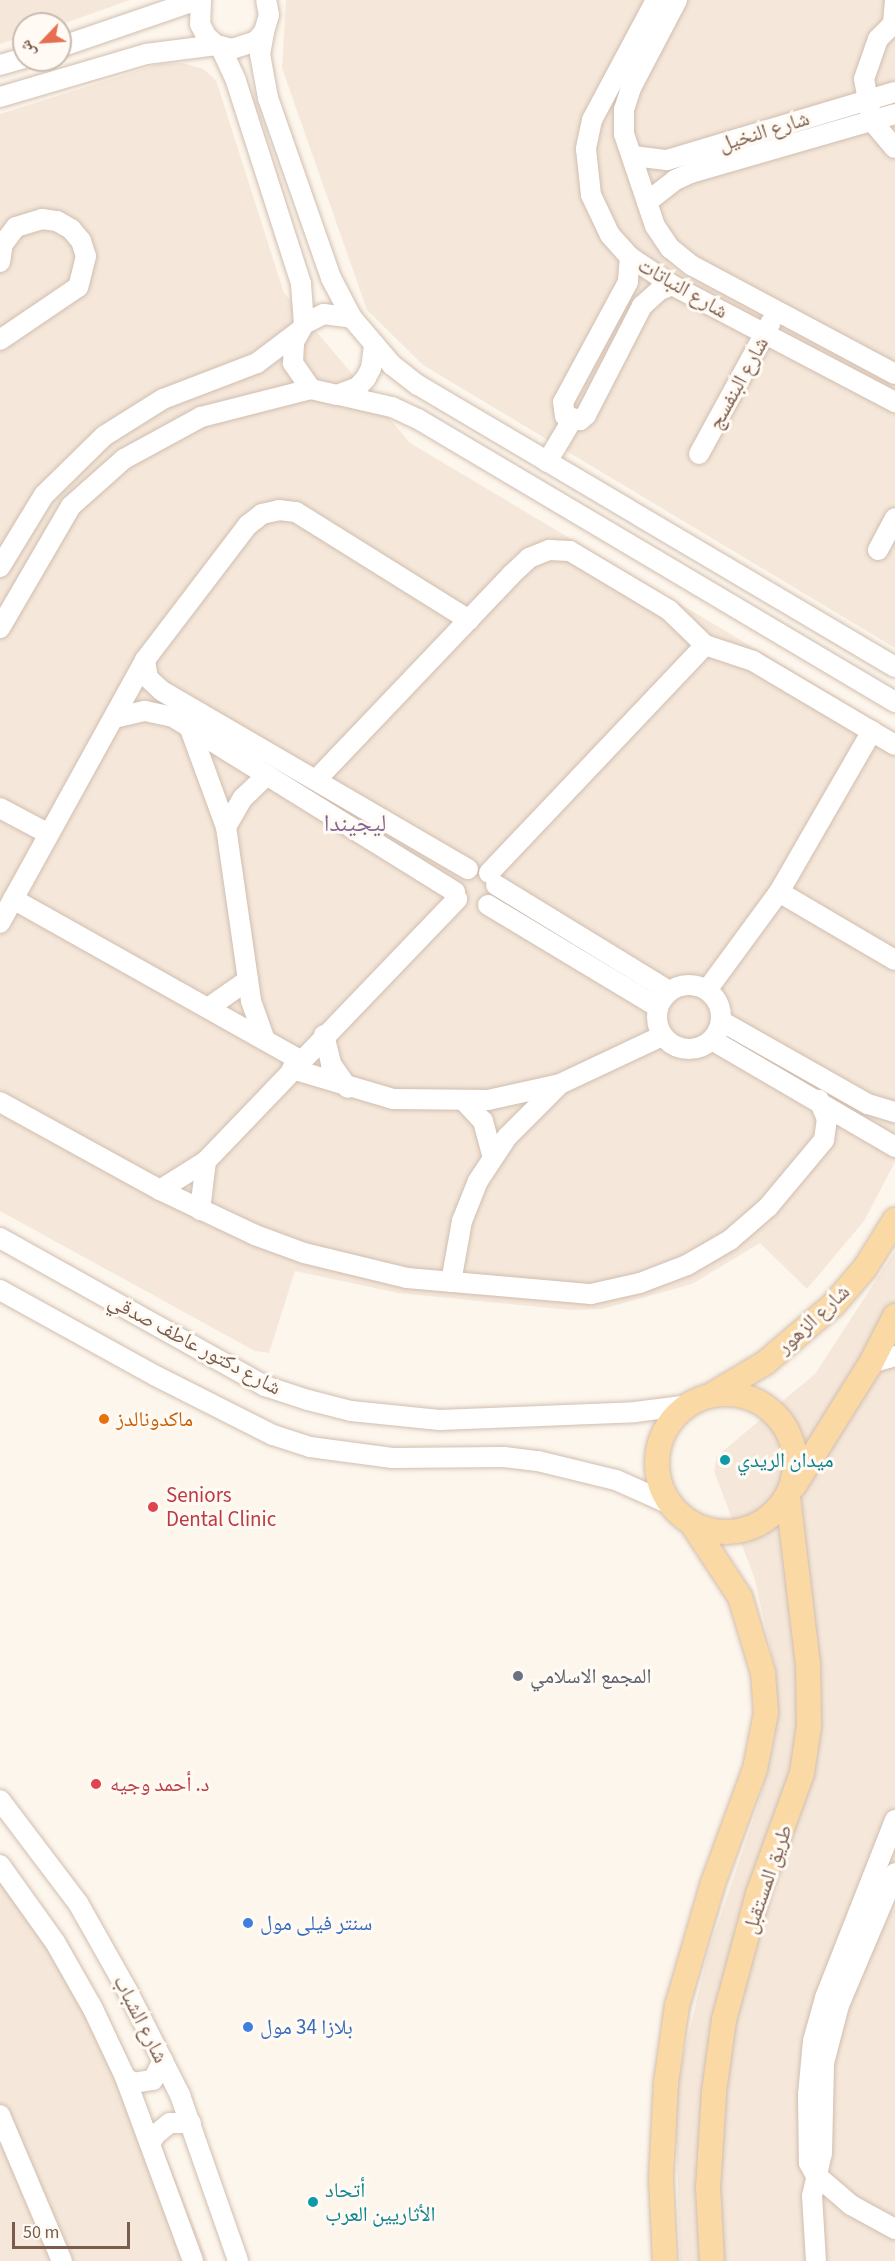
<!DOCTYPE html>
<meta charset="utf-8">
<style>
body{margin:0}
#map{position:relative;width:895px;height:2261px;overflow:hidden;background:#fdf6ec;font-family:"Source Sans 3","Noto Naskh Arabic",sans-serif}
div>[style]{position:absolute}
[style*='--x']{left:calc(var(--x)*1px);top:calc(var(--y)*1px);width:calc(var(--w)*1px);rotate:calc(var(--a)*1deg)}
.residential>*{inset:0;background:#f5e8da}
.roads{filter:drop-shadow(0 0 2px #d1beb0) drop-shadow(0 0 2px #d1beb0)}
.minor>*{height:20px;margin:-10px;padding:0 10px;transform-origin:10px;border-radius:10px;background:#fff}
.minor>.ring{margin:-10px;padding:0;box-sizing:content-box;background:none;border:20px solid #fff;border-radius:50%}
.major>*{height:24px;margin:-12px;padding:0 12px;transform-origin:12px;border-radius:12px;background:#fbd9a5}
.major>.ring{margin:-12px;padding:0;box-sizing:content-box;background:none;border:24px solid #fbd9a5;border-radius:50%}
.dots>*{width:16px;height:16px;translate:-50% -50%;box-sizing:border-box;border:3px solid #fffaf3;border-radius:50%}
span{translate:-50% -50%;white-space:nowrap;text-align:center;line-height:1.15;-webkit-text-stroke:6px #fffaf3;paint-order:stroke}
.street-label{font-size:21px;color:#7a5c4d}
.food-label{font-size:21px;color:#c56008}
.left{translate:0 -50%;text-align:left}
.culture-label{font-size:21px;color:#0d838f}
.health-label{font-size:21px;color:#be3a42}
.worship-label{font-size:21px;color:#5b616d}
.shop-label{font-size:21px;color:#366cbe}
.quarter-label{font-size:24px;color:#846695}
.north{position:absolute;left:12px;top:12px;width:60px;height:60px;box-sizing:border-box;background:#fffaf3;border:2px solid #cabbb1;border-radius:50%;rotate:245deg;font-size:16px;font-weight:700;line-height:24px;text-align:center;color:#7a5c4d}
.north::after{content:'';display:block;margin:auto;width:21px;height:27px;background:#e76f51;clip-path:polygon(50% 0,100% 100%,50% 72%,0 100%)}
.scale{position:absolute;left:12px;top:2222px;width:118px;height:27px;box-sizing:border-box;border:3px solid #7a5c4d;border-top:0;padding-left:8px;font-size:18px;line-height:21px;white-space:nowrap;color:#7a5c4d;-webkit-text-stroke:4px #fffaf3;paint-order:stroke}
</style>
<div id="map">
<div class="residential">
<div style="clip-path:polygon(0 0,130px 0,60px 25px,24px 24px,24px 36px,0 44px)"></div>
<div style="clip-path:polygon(286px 0,895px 0,895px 648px,423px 365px,367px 310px,282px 68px)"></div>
<div style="clip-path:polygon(183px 63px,203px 69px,216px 80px,284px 293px,410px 443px,895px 732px,895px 1162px,864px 1221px,807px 1289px,760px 1243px,692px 1284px,602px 1309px,570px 1310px,398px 1293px,295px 1271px,269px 1353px,255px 1351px,0 1211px,0 114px,159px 64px)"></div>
<div style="clip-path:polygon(895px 1251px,895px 2261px,680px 2261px,675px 2092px,708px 1953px,757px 1809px,775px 1738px,776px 1672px,754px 1577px,714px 1471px,717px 1456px,815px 1374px)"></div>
<div style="clip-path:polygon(0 1865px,67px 1940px,123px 2046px,208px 2261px,0 2261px)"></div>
</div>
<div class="roads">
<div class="minor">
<div style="--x:201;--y:0;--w:24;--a:92"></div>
<div style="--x:200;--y:24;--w:13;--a:63"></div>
<div style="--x:206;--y:36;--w:13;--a:42"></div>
<div style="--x:216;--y:45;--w:16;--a:14"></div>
<div style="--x:232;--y:49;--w:25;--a:-18"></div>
<div style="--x:256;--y:41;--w:12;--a:-48"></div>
<div style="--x:264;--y:32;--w:18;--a:-74"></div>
<div style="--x:269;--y:15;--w:15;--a:-101"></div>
<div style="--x:656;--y:0;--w:136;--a:118.1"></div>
<div style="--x:592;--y:120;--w:30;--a:102"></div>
<div style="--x:586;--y:149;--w:46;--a:83.8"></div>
<div style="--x:591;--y:195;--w:44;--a:64.6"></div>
<div style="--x:610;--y:235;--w:30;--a:48"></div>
<div style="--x:630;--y:257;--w:50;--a:33.7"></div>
<div style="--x:672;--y:285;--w:252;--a:27.7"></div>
<div style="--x:677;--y:0;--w:99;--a:117.6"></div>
<div style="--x:631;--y:88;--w:23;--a:108"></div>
<div style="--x:624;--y:110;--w:24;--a:90"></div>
<div style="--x:624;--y:134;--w:97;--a:71.4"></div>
<div style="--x:655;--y:226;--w:27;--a:56"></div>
<div style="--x:670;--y:248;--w:27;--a:39"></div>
<div style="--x:691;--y:265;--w:231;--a:28.1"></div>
<div style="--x:895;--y:22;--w:24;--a:135"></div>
<div style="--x:878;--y:39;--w:42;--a:109.3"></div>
<div style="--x:864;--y:79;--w:43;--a:79.2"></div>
<div style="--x:872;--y:121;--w:35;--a:50"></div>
<div style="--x:893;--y:23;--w:23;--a:-85"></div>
<div style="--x:264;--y:32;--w:22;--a:100"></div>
<div style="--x:260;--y:54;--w:45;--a:79.7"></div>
<div style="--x:268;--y:98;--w:191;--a:70.7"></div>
<div style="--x:331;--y:278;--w:45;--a:62.3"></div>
<div style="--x:220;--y:46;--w:38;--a:65"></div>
<div style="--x:236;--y:81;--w:213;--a:72.2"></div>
<div style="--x:301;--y:284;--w:40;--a:85.7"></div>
<div style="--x:60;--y:47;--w:145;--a:-18.9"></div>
<div style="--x:0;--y:65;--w:25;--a:-16"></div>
<div style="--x:0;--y:97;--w:152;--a:-16.4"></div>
<div style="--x:146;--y:54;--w:71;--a:-7.3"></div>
<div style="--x:633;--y:156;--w:34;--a:7"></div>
<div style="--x:667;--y:160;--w:238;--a:-16.6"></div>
<div style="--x:647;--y:202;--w:36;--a:-38"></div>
<div style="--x:675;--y:180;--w:17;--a:-24"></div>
<div style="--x:691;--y:173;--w:212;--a:-16.1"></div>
<div style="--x:630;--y:257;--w:25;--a:95"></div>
<div style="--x:628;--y:282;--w:136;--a:118.4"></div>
<div style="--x:563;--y:402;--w:14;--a:82"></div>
<div style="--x:565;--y:416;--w:16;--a:15"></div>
<div style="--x:580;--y:420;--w:8;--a:-40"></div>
<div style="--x:586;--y:415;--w:123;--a:-62.8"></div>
<div style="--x:642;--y:306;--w:24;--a:-42"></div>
<div style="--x:660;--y:290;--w:13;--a:-23"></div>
<div style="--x:0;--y:262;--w:18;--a:-81"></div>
<div style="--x:3;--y:244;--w:21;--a:-53"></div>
<div style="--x:16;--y:227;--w:27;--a:-17"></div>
<div style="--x:42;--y:219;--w:15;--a:8"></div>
<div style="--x:57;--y:221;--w:16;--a:30"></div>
<div style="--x:71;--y:229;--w:16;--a:50"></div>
<div style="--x:81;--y:241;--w:16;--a:72"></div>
<div style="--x:86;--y:256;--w:32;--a:104"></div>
<div style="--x:78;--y:287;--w:94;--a:145.8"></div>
<div style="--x:374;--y:345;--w:23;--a:97"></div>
<div style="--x:371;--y:368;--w:11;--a:117"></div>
<div style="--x:366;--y:378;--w:12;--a:132"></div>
<div style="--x:358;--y:387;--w:22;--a:159"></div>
<div style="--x:337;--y:395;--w:27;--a:-167"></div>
<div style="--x:311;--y:389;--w:32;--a:-125"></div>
<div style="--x:293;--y:363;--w:21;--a:-87"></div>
<div style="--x:294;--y:342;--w:21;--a:-61"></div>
<div style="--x:304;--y:324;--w:22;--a:-27"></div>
<div style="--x:324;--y:314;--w:28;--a:8"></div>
<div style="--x:352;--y:318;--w:62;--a:49.6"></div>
<div style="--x:392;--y:365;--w:33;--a:38"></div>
<div style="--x:418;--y:385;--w:554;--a:30.59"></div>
<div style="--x:339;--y:395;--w:54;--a:12.8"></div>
<div style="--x:392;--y:407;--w:29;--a:25"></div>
<div style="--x:418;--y:419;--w:555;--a:30.68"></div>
<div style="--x:699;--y:454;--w:150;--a:-61.4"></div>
<div style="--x:547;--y:462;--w:49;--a:-59.2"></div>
<div style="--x:878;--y:550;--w:36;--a:-62"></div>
<div style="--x:0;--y:567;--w:84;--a:-58.6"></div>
<div style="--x:44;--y:495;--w:84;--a:-44.5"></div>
<div style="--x:104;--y:436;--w:70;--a:-32.1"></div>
<div style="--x:163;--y:399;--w:101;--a:-21"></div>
<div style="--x:257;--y:363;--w:51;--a:-37.1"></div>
<div style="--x:0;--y:628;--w:141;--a:-59.8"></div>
<div style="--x:71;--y:506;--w:71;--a:-41.6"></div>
<div style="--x:124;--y:459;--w:88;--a:-28.6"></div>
<div style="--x:201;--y:417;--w:114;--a:-14.3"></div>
<div style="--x:145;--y:660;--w:18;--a:81"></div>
<div style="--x:148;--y:678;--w:19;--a:43"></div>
<div style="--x:162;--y:691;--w:354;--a:30.2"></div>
<div style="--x:114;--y:718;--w:32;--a:-13"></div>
<div style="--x:145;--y:711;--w:29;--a:12"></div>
<div style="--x:173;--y:717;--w:332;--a:31.8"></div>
<div style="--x:189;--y:726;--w:108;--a:69.9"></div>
<div style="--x:226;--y:827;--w:176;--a:81.8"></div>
<div style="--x:251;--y:1001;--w:41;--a:70.3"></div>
<div style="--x:316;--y:780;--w:283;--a:-46.4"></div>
<div style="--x:511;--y:575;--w:25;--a:-43"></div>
<div style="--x:529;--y:558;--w:22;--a:-22"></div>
<div style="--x:549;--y:550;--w:21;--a:3"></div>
<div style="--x:570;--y:551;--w:115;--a:30.8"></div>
<div style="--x:669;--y:610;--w:50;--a:44.2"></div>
<div style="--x:705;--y:645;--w:51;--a:18.4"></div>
<div style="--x:753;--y:661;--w:165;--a:30.6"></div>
<div style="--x:0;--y:808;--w:55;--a:28"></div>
<div style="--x:226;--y:827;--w:34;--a:-60"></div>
<div style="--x:243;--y:798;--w:33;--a:-44"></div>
<div style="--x:489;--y:873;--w:314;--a:-46.5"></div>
<div style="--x:496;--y:885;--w:203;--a:31.5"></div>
<div style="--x:779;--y:892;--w:134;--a:30.4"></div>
<div style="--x:13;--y:899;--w:329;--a:29.3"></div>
<div style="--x:488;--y:905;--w:198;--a:31"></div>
<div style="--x:0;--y:923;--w:300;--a:-61.1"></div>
<div style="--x:145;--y:660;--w:170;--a:-52.7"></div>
<div style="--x:248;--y:525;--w:18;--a:-38"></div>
<div style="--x:262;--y:514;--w:17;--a:-13"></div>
<div style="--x:279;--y:510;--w:17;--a:7"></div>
<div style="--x:296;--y:512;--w:204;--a:32"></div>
<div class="ring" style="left:657px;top:985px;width:44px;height:44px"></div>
<div style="--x:707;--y:990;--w:122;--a:-53.7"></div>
<div style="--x:779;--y:892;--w:186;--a:-60"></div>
<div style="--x:208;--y:1008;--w:49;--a:-35"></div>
<div style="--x:721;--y:1021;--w:169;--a:29.5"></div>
<div style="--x:868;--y:1104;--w:28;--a:17"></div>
<div style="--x:324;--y:1035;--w:30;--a:76"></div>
<div style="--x:331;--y:1064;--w:29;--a:55"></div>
<div style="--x:712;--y:1040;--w:212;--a:30.3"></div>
<div style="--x:292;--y:1069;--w:105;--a:16.5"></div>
<div style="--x:393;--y:1099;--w:95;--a:0.6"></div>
<div style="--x:488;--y:1100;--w:74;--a:-12.5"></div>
<div style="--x:560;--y:1084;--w:113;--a:-25.2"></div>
<div style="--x:0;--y:1102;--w:183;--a:28.8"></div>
<div style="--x:160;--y:1190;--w:105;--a:25.3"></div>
<div style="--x:255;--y:1235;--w:52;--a:20.2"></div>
<div style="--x:304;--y:1253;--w:106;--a:13.6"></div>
<div style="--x:407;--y:1278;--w:185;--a:5"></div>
<div style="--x:591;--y:1294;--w:50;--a:-12.7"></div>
<div style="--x:640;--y:1283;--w:50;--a:-21"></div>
<div style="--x:687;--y:1265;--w:50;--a:-30.2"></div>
<div style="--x:730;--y:1240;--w:50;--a:-41"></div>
<div style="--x:768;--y:1207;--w:87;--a:-50.1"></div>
<div style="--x:824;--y:1140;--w:21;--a:-82"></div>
<div style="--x:827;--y:1119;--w:21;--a:-113"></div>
<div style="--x:465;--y:1102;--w:26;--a:47"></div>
<div style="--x:483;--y:1121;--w:38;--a:75"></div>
<div style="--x:160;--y:1190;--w:54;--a:-32.2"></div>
<div style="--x:206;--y:1161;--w:363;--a:-46.2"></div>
<div style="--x:200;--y:1210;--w:49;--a:-83"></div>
<div style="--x:0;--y:1238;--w:304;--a:29.2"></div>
<div style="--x:265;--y:1386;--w:45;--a:18"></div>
<div style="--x:308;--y:1400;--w:44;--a:14.3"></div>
<div style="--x:351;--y:1411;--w:89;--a:5.8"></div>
<div style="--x:440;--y:1420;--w:195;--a:-2.3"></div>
<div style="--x:635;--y:1412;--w:54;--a:-7.4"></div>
<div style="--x:451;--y:1282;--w:62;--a:-79.8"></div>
<div style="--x:462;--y:1221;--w:43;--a:-68.2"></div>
<div style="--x:478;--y:1181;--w:53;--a:-56.6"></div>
<div style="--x:507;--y:1137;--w:71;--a:-45"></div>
<div style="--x:0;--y:1290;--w:176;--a:28.9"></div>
<div style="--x:154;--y:1375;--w:133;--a:26.8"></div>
<div style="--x:273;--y:1435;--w:39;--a:18"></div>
<div style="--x:310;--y:1447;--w:83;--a:7.6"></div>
<div style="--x:392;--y:1458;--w:112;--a:-0.5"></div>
<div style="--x:504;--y:1457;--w:34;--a:7"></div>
<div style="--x:538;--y:1461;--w:80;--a:13.7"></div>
<div style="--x:616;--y:1480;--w:59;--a:24"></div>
<div style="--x:871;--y:1363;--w:25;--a:-16"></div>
<div style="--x:0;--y:1800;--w:129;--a:52.9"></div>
<div style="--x:78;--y:1903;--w:100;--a:60.6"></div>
<div style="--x:127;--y:1990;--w:118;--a:63.2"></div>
<div style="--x:180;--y:2095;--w:176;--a:70.7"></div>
<div style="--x:895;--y:1820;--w:191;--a:111.5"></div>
<div style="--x:825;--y:1998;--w:45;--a:105.6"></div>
<div style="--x:813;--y:2041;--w:54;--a:95.3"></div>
<div style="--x:808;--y:2095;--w:68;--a:89.2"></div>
<div style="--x:809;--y:2163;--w:13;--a:61"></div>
<div style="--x:815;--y:2174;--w:48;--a:40.7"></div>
<div style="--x:851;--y:2205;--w:50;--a:28.6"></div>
<div style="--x:0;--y:1865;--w:95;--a:54.5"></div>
<div style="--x:55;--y:1942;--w:77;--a:60.4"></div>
<div style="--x:93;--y:2009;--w:75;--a:64.8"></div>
<div style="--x:125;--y:2077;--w:196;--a:69.7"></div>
<div style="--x:125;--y:2077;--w:10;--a:37"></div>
<div style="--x:133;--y:2083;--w:20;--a:-9"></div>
<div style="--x:153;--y:2080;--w:22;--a:-63"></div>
<div style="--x:0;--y:2115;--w:159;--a:67"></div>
<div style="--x:151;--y:2143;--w:9;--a:-63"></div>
<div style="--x:155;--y:2135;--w:19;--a:-39"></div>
<div style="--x:170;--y:2123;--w:21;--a:0"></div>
<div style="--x:816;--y:2261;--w:65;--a:-93.5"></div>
<div style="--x:812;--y:2196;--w:44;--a:-76.9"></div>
<div style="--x:822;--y:2153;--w:90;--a:-88.7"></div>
<div style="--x:824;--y:2063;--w:60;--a:-75.5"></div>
<div style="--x:839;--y:2005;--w:143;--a:-67"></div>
</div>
<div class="major">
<div style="--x:713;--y:1394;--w:61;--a:-30.8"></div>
<div style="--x:765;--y:1363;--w:91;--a:-40.5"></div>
<div style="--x:834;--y:1304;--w:48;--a:-49.3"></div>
<div style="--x:865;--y:1268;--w:57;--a:-58"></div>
<div class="ring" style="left:657px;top:1394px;width:114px;height:114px"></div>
<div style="--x:794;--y:1486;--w:145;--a:-58"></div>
<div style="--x:871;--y:1363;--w:53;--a:-62.9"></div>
<div style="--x:665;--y:2261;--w:83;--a:-92.8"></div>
<div style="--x:661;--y:2178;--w:95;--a:-87"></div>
<div style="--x:666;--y:2083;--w:78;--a:-81.9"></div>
<div style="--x:677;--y:2006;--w:128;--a:-73.7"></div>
<div style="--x:713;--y:1883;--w:121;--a:-69.8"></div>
<div style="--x:755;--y:1769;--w:57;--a:-78.9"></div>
<div style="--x:766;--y:1713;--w:40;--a:-94.3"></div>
<div style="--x:763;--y:1673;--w:79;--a:-106.8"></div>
<div style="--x:740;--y:1597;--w:87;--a:-123.3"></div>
<div style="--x:712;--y:2261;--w:73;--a:-93.1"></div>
<div style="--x:708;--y:2188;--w:96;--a:-86.4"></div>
<div style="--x:714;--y:2092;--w:73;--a:-82.1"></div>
<div style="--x:724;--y:2020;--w:131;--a:-74.9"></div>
<div style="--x:758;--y:1894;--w:129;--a:-70"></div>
<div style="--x:802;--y:1773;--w:48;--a:-81.5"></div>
<div style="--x:809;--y:1726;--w:61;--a:-90.9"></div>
<div style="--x:808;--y:1665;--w:168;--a:-96.8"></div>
</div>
</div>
<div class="dots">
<div style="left:104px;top:1419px;background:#e8710a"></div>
<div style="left:725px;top:1460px;background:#0f9aa8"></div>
<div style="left:153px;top:1507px;background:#e0444e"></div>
<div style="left:518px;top:1676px;background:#6b7280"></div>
<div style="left:96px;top:1784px;background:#e0444e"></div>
<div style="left:248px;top:1923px;background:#3f7fe0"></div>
<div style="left:248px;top:2027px;background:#3f7fe0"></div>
<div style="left:313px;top:2202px;background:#0f9aa8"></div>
</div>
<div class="street-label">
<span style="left:764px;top:131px;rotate:-17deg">شارع النخيل</span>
<span style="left:683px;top:288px;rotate:30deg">شارع النباتات</span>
<span style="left:738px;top:383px;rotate:-61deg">شارع البنفسج</span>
<span style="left:813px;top:1319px;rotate:-43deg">شارع الزهور</span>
<span style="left:195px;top:1344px;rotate:28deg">شارع دكتور عاطف صدقي</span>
<span style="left:767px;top:1879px;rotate:-71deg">طريق المستقبل</span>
<span style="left:141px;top:2019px;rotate:63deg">شارع الشباب</span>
</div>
<div class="food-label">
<span class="left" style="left:116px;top:1419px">ماكدونالدز</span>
</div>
<div class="culture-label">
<span class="left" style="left:737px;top:1460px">ميدان الريدي</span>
<span class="left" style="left:325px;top:2202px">أتحاد<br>الأثاريين العرب</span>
</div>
<div class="health-label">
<span class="left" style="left:166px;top:1507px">Seniors<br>Dental Clinic</span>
<span class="left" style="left:110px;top:1784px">د. أحمد وجيه</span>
</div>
<div class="worship-label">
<span class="left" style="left:530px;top:1676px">المجمع الاسلامي</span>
</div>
<div class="shop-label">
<span class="left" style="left:260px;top:1923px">سنتر فيلى مول</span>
<span class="left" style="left:260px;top:2027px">بلازا 34 مول</span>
</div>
<div class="quarter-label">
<span style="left:355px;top:824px">ليجيندا</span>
</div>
<div class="north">ش</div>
<div class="scale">50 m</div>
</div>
